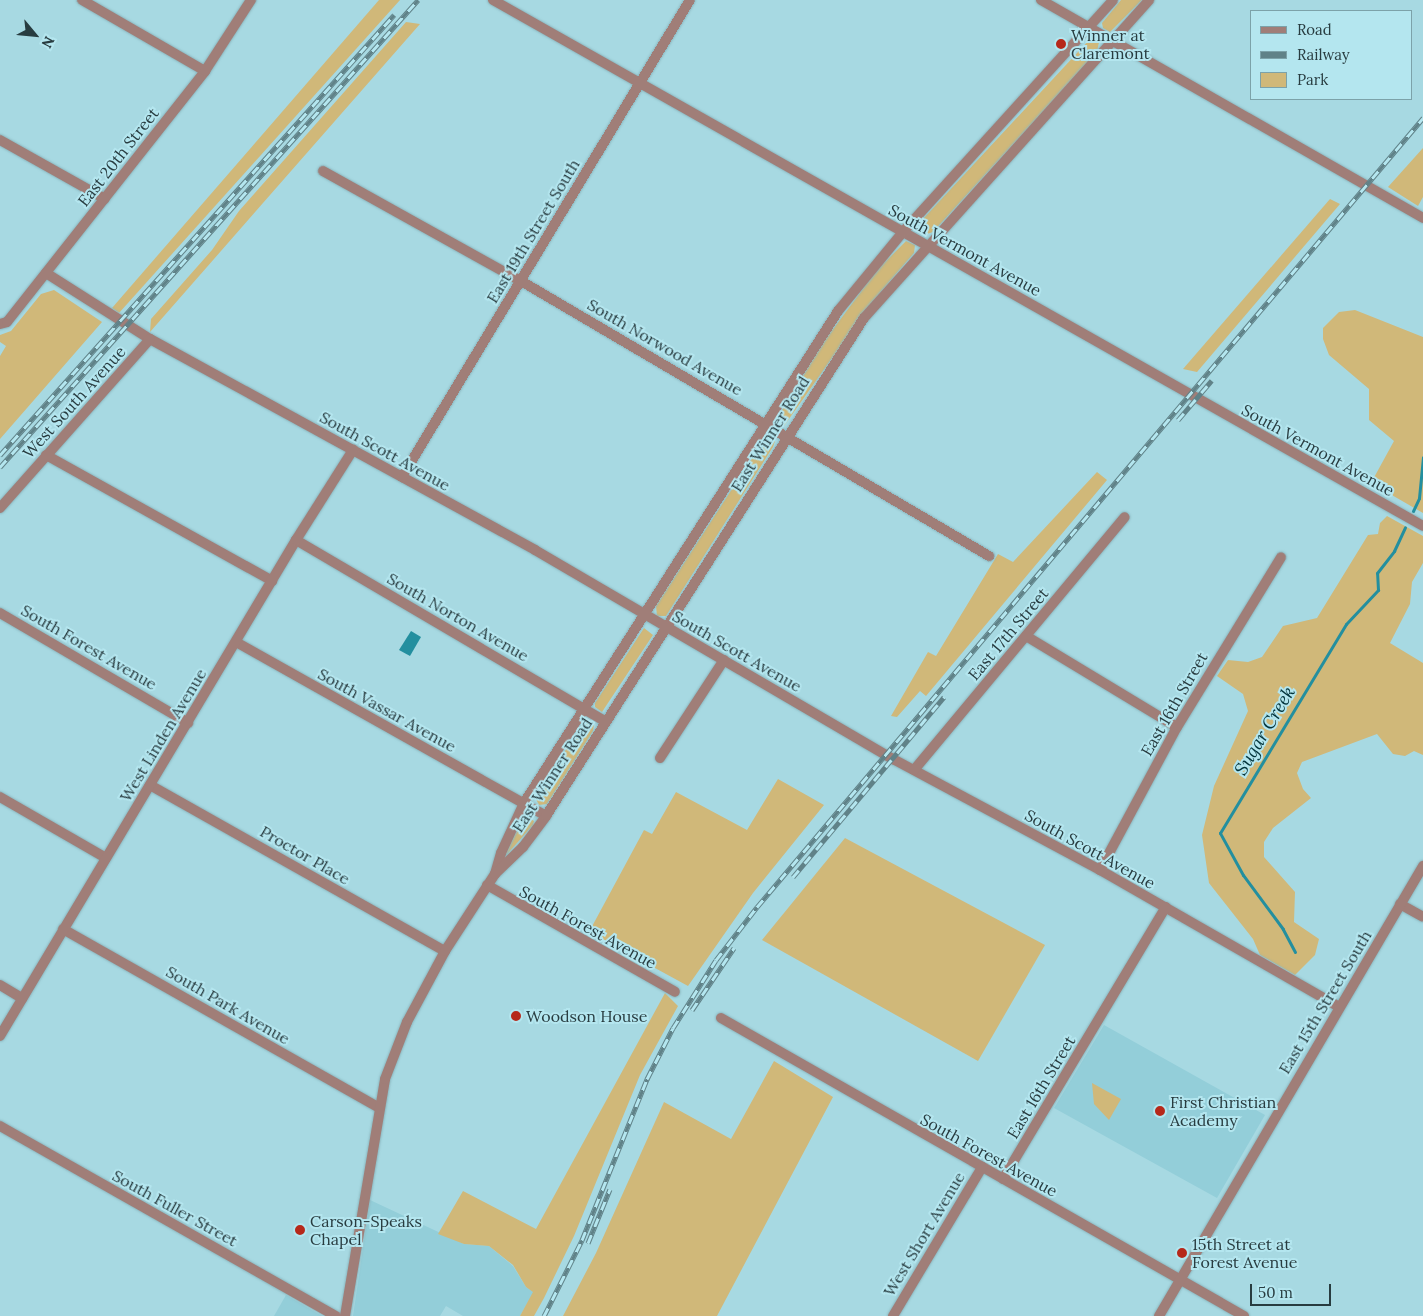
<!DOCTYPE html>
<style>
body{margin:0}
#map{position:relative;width:1423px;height:1316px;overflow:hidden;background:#a7d9e2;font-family:Lora,serif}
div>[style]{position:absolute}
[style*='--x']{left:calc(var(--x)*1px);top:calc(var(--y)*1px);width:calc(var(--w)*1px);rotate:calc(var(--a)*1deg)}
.built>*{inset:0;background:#93ced9}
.green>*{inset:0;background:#d0b879}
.water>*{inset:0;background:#238f9f}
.stream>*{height:3px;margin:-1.5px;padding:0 1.5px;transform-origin:1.5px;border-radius:1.5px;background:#238f9f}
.roads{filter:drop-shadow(0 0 1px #8bb6be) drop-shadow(0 0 1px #8bb6be)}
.minor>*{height:10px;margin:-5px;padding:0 5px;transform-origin:5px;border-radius:5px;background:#a07e78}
.tertiary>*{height:10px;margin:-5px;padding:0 5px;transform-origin:5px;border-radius:5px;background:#a07e78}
.rail>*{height:5px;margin-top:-2.5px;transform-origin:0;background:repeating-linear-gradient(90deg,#b4e6ef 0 9px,#608288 0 18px);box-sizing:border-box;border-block:1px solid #608288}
.dots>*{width:14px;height:14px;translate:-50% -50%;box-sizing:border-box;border:2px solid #b4e6ef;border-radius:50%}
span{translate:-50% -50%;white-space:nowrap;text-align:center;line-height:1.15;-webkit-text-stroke:4px #b4e6ef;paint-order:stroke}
.poi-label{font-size:16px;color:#283c40}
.left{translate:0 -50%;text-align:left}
.street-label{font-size:16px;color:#283c40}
.water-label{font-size:18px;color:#04353c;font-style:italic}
.legend{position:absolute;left:1250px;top:10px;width:162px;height:90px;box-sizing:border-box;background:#b4e6ef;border:1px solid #7ca2a9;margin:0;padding:6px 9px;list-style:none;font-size:15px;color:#283c40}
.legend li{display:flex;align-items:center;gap:10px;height:25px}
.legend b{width:25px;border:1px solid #7ca2a9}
.north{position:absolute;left:10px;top:10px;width:50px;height:50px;-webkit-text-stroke:4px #b4e6ef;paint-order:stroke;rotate:118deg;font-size:14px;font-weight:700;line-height:20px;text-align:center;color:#283c40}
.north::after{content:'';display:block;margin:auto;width:18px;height:22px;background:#283c40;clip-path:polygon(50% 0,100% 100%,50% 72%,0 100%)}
.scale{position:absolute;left:1250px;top:1284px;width:81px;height:22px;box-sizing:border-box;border:2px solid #283c40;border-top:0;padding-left:6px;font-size:15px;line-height:18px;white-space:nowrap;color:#283c40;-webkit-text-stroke:4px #b4e6ef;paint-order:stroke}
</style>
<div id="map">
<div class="built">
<div style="clip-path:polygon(1104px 1025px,1265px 1115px,1217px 1198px,1054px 1108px)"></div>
<div style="clip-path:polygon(370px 1200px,464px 1244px,489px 1246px,513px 1266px,526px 1287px,534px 1292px,520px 1316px,463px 1316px,446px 1306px,440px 1316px,353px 1316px)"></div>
<div style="clip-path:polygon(286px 1295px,322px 1316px,274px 1316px)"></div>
</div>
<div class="green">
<div style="clip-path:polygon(379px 0,400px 0,119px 313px,112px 308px)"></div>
<div style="clip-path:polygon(1121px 0,1142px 0,1110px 32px,1103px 28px,1102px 23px)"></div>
<div style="clip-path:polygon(406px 22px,420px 24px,150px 332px,151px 319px,212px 250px,239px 211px)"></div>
<div style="clip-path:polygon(1091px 38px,1099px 42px,1097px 52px,933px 232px,927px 234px,920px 230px,922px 220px)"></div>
<div style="clip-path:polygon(1423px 148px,1423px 197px,1418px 206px,1388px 187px)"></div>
<div style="clip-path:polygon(1330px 199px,1340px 204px,1197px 372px,1183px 369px)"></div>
<div style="clip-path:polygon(906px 241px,915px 245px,914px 253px,871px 303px,784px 426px,777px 418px,825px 340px,877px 270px)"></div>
<div style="clip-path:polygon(54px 290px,102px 322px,0 439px,0 356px,6px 346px,0 342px,0 335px,11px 331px,41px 294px)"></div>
<div style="clip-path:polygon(1355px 310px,1423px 337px,1423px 513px,1371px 483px,1394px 441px,1369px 420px,1369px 389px,1329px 355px,1323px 339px,1323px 328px,1339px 312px)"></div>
<div style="clip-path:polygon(767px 435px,775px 441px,773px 447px,666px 616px,657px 616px,656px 606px)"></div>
<div style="clip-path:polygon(1097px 472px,1107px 480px,926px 696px,920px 691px,897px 717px,891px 716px,928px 652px,936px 656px,998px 554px,1013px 562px)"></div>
<div style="clip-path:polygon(1387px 516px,1423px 536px,1423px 563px,1412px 582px,1410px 604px,1390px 643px,1423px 663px,1423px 755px,1414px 751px,1405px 756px,1393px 754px,1377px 734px,1302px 762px,1297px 773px,1303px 789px,1311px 798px,1273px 828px,1264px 842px,1264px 857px,1295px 892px,1294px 922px,1319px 939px,1315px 955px,1295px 975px,1260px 955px,1253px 939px,1209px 883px,1202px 835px,1214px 786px,1248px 711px,1243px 694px,1217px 676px,1228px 660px,1248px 662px,1262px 657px,1283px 626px,1317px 618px,1368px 535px,1378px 534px,1380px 523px)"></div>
<div style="clip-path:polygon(644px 628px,653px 635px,602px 712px,595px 707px,595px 703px)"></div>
<div style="clip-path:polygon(585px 720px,594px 724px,593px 731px,547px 804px,539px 805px,535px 797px)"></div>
<div style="clip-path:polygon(778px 779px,824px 805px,753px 893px,688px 986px,589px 932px,644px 830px,652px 834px,676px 792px,747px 830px)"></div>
<div style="clip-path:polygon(525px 816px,534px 821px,533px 825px,502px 860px)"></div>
<div style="clip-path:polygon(845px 838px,1045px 945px,978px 1061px,762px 940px)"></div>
<div style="clip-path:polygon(665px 993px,678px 1006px,640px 1075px,574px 1236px,544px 1298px,534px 1316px,520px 1316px,533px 1292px,526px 1287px,513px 1265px,489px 1246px,464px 1244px,438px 1234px,463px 1191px,536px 1229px)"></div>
<div style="clip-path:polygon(774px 1061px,833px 1097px,717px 1316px,563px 1316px,596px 1253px,664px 1102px,731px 1139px)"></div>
<div style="clip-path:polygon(1092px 1083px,1121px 1099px,1109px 1120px,1094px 1104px)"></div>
</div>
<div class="water">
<div style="clip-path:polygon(411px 631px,421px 637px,410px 656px,399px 650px)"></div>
</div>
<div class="stream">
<div style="--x:1413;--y:511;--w:14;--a:-65"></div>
<div style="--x:1419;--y:498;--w:41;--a:-84.4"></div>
<div style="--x:1295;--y:952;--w:26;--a:-118"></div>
<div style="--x:1283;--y:929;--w:67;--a:-126.5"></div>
<div style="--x:1243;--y:875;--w:48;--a:-118.7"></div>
<div style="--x:1220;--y:833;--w:244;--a:-58.9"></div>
<div style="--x:1346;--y:624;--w:47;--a:-46.7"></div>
<div style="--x:1378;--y:590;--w:17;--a:-93"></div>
<div style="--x:1377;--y:573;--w:28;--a:-52"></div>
<div style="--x:1394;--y:551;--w:26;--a:-65"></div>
</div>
<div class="roads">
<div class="minor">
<div style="--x:82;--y:0;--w:142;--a:30"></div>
<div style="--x:493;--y:0;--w:1068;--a:29.49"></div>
<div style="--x:1041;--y:0;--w:440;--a:29.7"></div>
<div style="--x:0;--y:140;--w:120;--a:29.3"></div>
<div style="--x:323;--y:171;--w:227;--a:29.1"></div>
<div style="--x:521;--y:281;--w:543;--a:30.44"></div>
<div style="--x:46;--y:273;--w:123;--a:32.4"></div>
<div style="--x:150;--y:339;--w:439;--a:28.7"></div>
<div style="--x:535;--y:550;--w:415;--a:30.3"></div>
<div style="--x:893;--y:759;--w:235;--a:28.2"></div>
<div style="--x:1100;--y:870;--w:275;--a:29.8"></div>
<div style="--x:0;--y:324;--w:7;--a:-16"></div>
<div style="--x:7;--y:322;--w:320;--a:-51.7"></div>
<div style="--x:205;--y:71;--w:85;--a:-57.1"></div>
<div style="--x:46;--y:455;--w:259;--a:29.1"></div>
<div style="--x:402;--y:477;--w:557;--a:-58.88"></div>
<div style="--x:0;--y:508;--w:226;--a:-48.4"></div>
<div style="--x:296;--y:540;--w:358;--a:30.4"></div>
<div style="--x:0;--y:613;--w:218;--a:30.3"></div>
<div style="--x:1026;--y:636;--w:176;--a:31.1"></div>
<div style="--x:236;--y:642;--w:355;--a:29.3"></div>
<div style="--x:660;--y:758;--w:117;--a:-56.9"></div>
<div style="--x:914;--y:770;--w:329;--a:-50.2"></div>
<div style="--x:150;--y:785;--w:338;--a:29.4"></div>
<div style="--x:0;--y:797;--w:122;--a:29.9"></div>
<div style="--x:1100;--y:870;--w:162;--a:-61.7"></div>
<div style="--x:1177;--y:727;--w:199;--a:-58.5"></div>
<div style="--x:487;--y:885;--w:216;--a:29.6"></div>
<div style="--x:1400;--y:904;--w:26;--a:29"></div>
<div style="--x:63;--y:929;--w:362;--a:29.5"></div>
<div style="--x:0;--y:985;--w:26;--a:31"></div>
<div style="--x:721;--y:1018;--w:602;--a:29.67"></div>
<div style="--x:0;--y:1036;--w:578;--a:-59.17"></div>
<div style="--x:296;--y:540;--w:107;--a:-57.7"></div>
<div style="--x:0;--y:1126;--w:386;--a:29.5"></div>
<div style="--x:1003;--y:1179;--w:317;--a:-59.1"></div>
<div style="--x:893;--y:1316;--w:174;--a:-59.1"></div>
<div style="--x:1159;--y:1316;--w:522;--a:-59.6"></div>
</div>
<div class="tertiary">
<div style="--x:495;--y:874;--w:22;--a:-74"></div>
<div style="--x:501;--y:853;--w:55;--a:-65.3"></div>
<div style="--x:524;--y:803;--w:584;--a:-57.45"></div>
<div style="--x:838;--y:311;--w:101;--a:-50.6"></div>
<div style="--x:902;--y:233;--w:314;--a:-47.8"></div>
<div style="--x:345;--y:1316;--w:240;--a:-80.4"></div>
<div style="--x:385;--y:1079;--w:61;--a:-68.9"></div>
<div style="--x:407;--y:1022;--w:81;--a:-61.8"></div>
<div style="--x:445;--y:951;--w:92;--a:-57"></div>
<div style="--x:495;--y:874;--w:39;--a:-44"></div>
<div style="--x:523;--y:847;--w:39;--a:-53"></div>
<div style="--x:546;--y:816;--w:591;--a:-57.44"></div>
<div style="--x:864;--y:318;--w:427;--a:-48.1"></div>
</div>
</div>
<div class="rail">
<div style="--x:1178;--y:420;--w:52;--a:-49.6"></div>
<div style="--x:0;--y:455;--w:591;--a:-48.16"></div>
<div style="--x:0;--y:467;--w:627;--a:-48.17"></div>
<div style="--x:793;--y:877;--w:235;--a:-50"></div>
<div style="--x:692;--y:1010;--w:75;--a:-55.9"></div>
<div style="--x:588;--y:1243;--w:58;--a:-67.8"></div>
<div style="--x:544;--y:1316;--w:85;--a:-63.4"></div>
<div style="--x:582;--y:1240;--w:174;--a:-68"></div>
<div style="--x:647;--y:1079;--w:57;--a:-63"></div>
<div style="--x:673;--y:1028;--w:80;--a:-57.7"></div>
<div style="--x:716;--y:960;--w:67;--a:-52.3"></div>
<div style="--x:757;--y:907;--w:1033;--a:-49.83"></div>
</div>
<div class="dots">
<div style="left:1061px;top:44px;background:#b6281a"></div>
<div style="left:516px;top:1016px;background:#b6281a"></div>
<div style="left:1160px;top:1111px;background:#b6281a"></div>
<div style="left:300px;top:1230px;background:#b6281a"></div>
<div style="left:1182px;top:1253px;background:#b6281a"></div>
</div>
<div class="poi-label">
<span class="left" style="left:1071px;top:44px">Winner at<br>Claremont</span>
<span class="left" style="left:526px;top:1016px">Woodson House</span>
<span class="left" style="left:1170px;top:1111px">First Christian<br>Academy</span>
<span class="left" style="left:310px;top:1230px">Carson-Speaks<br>Chapel</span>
<span class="left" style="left:1192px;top:1253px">15th Street at<br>Forest Avenue</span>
</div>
<div class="street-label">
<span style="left:118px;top:157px;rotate:-52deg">East 20th Street</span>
<span style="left:533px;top:231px;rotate:-59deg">East 19th Street South</span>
<span style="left:965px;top:250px;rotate:29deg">South Vermont Avenue</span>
<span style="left:665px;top:347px;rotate:30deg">South Norwood Avenue</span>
<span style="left:74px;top:402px;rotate:-48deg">West South Avenue</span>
<span style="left:770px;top:434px;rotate:-58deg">East Winner Road</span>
<span style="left:1318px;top:450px;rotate:29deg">South Vermont Avenue</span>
<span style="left:385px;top:451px;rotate:29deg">South Scott Avenue</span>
<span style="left:458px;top:617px;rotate:30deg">South Norton Avenue</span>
<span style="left:1008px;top:634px;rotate:-50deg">East 17th Street</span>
<span style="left:89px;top:647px;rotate:30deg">South Forest Avenue</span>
<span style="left:737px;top:651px;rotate:30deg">South Scott Avenue</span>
<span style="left:1174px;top:704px;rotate:-60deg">East 16th Street</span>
<span style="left:387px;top:710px;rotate:29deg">South Vassar Avenue</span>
<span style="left:163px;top:735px;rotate:-59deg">West Linden Avenue</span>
<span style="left:552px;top:775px;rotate:-57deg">East Winner Road</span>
<span style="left:1090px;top:849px;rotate:29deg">South Scott Avenue</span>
<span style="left:305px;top:855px;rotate:30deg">Proctor Place</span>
<span style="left:588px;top:927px;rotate:29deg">South Forest Avenue</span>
<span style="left:1325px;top:1002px;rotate:-59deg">East 15th Street South</span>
<span style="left:228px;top:1005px;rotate:30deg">South Park Avenue</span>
<span style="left:1041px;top:1087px;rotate:-59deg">East 16th Street</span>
<span style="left:989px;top:1155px;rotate:29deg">South Forest Avenue</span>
<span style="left:175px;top:1208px;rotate:29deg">South Fuller Street</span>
<span style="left:924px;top:1234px;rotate:-59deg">West Short Avenue</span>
</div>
<div class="water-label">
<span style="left:1265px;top:731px;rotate:-59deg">Sugar Creek</span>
</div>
<ul class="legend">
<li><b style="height:6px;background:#a07e78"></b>Road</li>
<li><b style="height:6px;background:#608288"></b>Railway</li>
<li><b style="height:14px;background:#d0b879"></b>Park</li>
</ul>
<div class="north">N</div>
<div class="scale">50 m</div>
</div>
